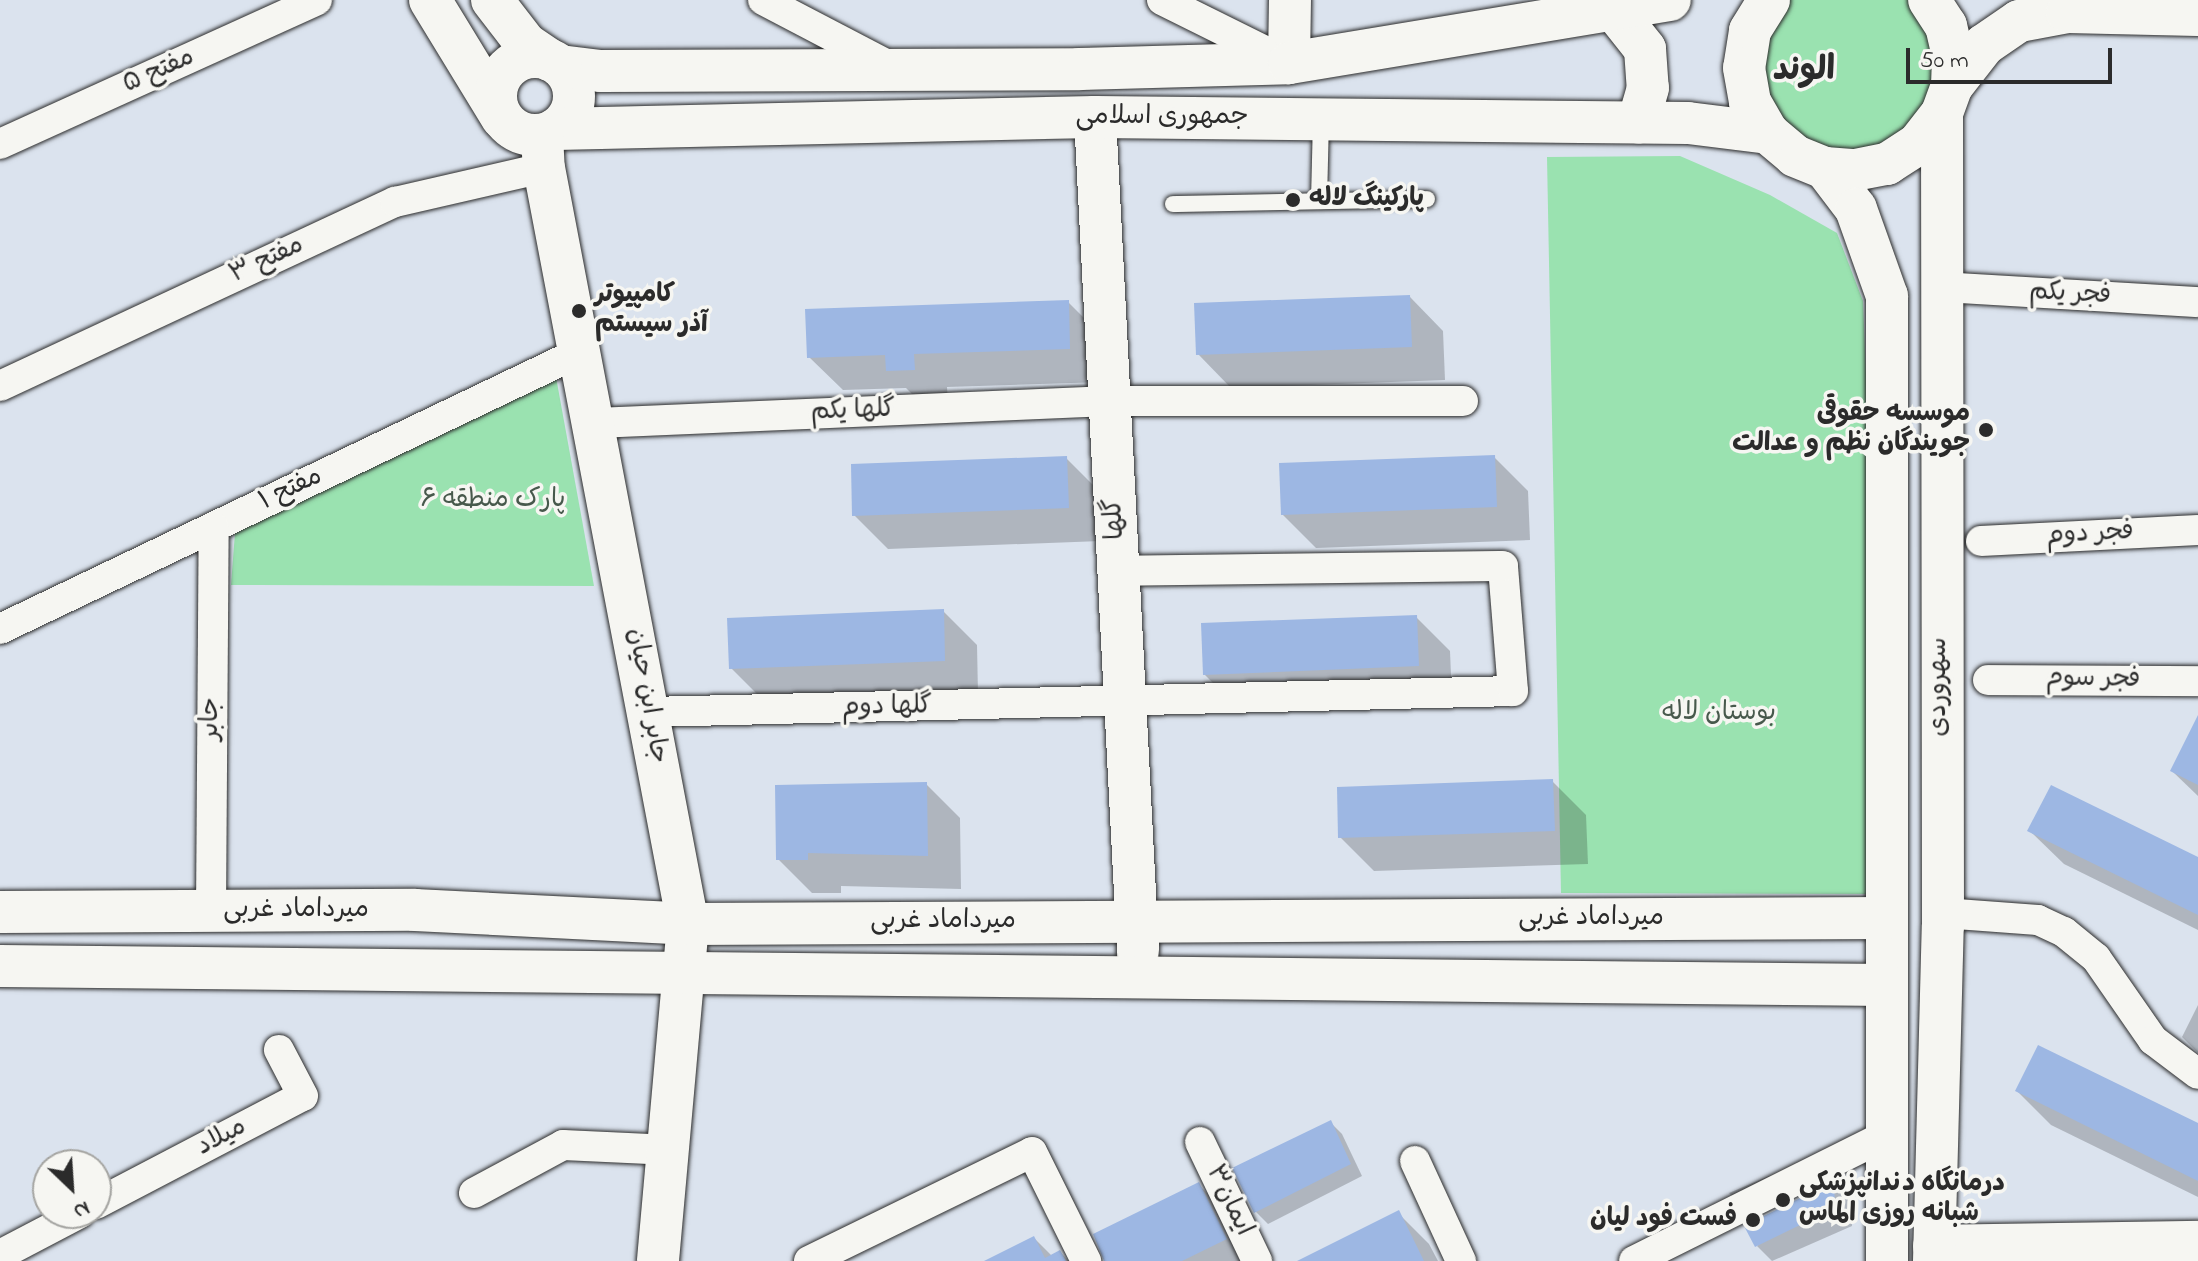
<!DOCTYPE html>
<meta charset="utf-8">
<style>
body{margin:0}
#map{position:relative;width:2198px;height:1261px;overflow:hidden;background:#dbe3ee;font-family:"Indie Flower","Playpen Sans Arabic",sans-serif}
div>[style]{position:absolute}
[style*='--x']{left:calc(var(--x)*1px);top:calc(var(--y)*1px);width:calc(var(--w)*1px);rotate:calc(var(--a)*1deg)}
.green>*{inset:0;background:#9ae2b0}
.shadow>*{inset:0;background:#0003}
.building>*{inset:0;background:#9db7e3}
.roads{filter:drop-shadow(0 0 2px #2b2b2b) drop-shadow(0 0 2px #2b2b2b)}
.lane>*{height:16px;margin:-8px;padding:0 8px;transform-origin:8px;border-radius:8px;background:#f6f6f2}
.street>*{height:30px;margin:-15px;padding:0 15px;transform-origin:15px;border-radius:15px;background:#f6f6f2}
.secondary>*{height:42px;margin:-21px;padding:0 21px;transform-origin:21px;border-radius:21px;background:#f6f6f2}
.secondary>.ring{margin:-21px;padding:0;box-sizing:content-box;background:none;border:42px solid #f6f6f2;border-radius:50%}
.dots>*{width:22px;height:22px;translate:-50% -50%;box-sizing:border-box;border:4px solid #f6f6f2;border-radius:50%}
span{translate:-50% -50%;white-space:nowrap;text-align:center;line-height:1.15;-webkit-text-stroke:7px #f6f6f2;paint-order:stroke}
.street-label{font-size:26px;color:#2b2b2b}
.poi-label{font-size:26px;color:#2b2b2b;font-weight:700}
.left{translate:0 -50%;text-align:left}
.right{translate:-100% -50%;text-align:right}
.park-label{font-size:26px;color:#47594c}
.district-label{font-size:34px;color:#2b2b2b;font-weight:700}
.north{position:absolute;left:32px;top:1149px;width:80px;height:80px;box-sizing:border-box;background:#f6f6f2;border:2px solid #a5a5a2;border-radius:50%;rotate:155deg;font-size:22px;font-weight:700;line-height:32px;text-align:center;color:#2b2b2b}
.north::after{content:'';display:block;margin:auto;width:28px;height:36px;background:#2b2b2b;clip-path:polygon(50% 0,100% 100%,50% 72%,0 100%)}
.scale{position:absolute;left:1906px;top:48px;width:206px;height:36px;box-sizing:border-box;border:4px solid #2b2b2b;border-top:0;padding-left:10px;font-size:24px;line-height:28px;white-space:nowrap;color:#2b2b2b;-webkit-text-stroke:6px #f6f6f2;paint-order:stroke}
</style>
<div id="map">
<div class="green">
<div style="clip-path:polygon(1769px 0,1929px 0,1953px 56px,1887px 164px,1768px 133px,1750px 31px)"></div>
<div style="clip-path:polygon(1680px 156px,1770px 195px,1837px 233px,1863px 301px,1887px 894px,1561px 893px,1547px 157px)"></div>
<div style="clip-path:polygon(556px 377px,594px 586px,231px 585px,235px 533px)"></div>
</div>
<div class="shadow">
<div style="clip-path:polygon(1410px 297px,1443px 331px,1445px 380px,1231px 388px,1198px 354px)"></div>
<div style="clip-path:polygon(1068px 302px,1102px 336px,1103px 382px,947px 387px,948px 403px,922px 404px,906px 388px,843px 390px,809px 357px)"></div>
<div style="clip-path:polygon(1494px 457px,1528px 491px,1530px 540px,1316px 548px,1282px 514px)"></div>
<div style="clip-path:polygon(1066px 458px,1100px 492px,1101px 541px,888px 549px,854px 515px)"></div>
<div style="clip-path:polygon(943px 611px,977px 645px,978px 694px,765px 702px,731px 668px)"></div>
<div style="clip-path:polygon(1416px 617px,1450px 651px,1452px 700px,1238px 708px,1204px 674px)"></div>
<div style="clip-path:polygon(2198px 730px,2198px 796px,2172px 771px)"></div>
<div style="clip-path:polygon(1552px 781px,1586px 815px,1588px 864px,1374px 871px,1340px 837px)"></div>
<div style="clip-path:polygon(926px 784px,960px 818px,961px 889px,841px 886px,841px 893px,812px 893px,778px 859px)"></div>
<div style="clip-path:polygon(2030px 831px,2198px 859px,2198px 930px,2064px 864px)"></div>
<div style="clip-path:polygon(2198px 1005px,2198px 1053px,2182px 1037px)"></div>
<div style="clip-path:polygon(2017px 1091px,2198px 1126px,2198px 1197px,2051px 1125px)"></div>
<div style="clip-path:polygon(1330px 1122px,1342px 1134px,1362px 1176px,1268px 1224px,1256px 1212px,1235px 1169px)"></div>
<div style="clip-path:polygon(1769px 1176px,1785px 1192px,1747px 1211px,1729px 1193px)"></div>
<div style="clip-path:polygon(1834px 1184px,1851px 1201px,1852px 1226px,1772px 1261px,1757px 1246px)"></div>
<div style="clip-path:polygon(1199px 1185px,1221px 1207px,1247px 1261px,1106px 1261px)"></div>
<div style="clip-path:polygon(1398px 1213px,1429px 1244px,1438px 1261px,1301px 1261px)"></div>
<div style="clip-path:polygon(1034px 1238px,1052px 1256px,1060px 1252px,1069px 1261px,988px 1261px)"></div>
</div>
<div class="building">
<div style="clip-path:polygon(1410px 295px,1412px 347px,1196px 355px,1194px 303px)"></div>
<div style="clip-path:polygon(1069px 300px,1070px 349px,914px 354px,915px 370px,886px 371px,885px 355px,807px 358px,805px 309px)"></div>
<div style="clip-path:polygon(1495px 455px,1497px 507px,1281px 515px,1279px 463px)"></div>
<div style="clip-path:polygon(1067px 456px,1069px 508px,852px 516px,851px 464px)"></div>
<div style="clip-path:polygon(944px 609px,945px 661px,729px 669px,727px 618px)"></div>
<div style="clip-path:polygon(1417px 615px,1419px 666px,1203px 675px,1201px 623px)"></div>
<div style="clip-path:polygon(2198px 715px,2198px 785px,2170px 771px)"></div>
<div style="clip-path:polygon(1553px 779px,1555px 831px,1338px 838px,1337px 787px)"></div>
<div style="clip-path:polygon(927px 782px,928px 856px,808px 853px,808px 860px,776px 860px,775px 785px)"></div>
<div style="clip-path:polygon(2051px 785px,2198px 857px,2198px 915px,2027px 831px)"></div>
<div style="clip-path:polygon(2038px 1045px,2198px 1123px,2198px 1181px,2015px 1091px)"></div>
<div style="clip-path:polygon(1331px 1120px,1351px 1164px,1254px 1213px,1232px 1168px)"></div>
<div style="clip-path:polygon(1834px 1181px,1835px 1208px,1755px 1247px,1744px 1226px)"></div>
<div style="clip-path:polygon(1199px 1182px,1227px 1239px,1182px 1261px,1104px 1261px,1093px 1234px)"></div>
<div style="clip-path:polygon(1399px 1210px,1424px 1261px,1297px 1261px)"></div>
<div style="clip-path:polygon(1034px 1236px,1045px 1258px,1060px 1250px,1066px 1261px,984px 1261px)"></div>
</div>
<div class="roads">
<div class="lane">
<div style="--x:1319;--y:201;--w:80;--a:-88.6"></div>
<div style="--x:1173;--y:204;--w:254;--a:-1.1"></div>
</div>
<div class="street">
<div style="--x:763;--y:0;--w:144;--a:27.6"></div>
<div style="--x:1162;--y:0;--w:135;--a:26.4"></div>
<div style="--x:0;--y:144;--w:348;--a:-24.4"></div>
<div style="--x:1942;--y:287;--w:256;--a:3.4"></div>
<div style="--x:0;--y:386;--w:436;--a:-25"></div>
<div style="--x:395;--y:202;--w:153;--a:-12.9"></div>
<div style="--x:596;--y:423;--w:514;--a:-2.45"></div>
<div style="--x:1110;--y:401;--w:353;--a:0"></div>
<div style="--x:1981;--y:541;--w:217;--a:-2.9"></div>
<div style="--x:0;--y:629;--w:645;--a:-25.53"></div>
<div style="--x:1988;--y:680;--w:210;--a:0.3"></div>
<div style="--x:649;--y:712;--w:864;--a:-1.39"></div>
<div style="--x:1513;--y:691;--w:125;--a:-94.6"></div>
<div style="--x:1503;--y:566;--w:385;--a:179.3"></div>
<div style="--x:211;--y:911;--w:384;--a:-89.6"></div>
<div style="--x:1943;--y:913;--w:95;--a:4.2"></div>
<div style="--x:2038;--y:920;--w:29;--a:25"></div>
<div style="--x:2064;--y:932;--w:41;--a:39.1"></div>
<div style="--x:2096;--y:958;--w:100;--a:55.2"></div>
<div style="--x:2153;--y:1040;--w:56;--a:37.1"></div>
<div style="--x:1200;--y:1142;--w:132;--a:64.4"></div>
<div style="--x:1415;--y:1161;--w:110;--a:65.3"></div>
<div style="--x:474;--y:1193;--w:101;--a:-28.3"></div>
<div style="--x:563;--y:1145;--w:108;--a:2.7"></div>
<div style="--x:96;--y:1204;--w:233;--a:-27.6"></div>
<div style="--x:303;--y:1096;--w:52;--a:-117.6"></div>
<div style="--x:0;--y:1255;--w:90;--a:-27.7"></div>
<div style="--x:809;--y:1261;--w:248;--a:-26"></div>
<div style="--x:1032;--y:1152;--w:122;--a:63.6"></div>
<div style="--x:1634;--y:1261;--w:283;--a:-26.5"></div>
</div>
<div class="secondary">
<div style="--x:430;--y:0;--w:138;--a:58.6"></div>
<div style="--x:492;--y:0;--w:56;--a:52.3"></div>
<div style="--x:526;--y:44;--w:29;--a:34"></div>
<div style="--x:1769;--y:0;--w:36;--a:122"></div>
<div style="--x:1750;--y:31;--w:37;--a:99"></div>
<div style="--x:1744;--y:68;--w:35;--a:80"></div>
<div style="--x:1750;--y:102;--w:36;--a:60"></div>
<div style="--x:1768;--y:133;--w:35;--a:40"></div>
<div style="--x:1795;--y:156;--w:32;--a:22"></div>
<div style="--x:1825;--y:168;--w:30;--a:4"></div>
<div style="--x:1855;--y:170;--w:33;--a:-11"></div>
<div style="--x:1887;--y:164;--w:37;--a:-33"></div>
<div style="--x:1918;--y:144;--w:39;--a:-52"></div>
<div style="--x:1942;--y:113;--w:29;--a:-70"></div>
<div style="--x:1952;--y:86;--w:30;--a:-88"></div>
<div style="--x:1953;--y:56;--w:31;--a:-103"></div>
<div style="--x:1946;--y:26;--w:31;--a:-123"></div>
<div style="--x:1614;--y:10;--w:50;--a:51.5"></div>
<div style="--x:1645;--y:49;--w:39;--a:86"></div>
<div style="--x:1648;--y:88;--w:36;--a:106"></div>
<div class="ring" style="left:496px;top:57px;width:36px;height:36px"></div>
<div style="--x:1289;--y:63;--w:63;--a:-89.1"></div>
<div style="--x:560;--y:66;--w:41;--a:7"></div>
<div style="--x:601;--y:71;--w:478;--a:-0.2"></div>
<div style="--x:1079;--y:69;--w:210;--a:-1.6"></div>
<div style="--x:1289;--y:63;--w:386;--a:-9.4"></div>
<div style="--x:1952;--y:86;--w:52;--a:-52"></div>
<div style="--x:1984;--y:45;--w:42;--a:-34.4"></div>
<div style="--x:2019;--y:21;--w:49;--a:-10.6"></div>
<div style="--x:2067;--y:12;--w:131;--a:1.3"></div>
<div style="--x:1095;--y:117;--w:835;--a:87.05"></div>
<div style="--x:556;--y:129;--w:539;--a:-1.28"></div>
<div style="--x:1095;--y:117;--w:593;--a:0.58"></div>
<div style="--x:1688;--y:123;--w:81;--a:7.1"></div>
<div style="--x:542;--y:135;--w:33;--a:87"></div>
<div style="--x:544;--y:168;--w:770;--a:79.22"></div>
<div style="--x:688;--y:924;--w:338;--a:95.1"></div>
<div style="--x:1825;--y:168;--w:51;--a:52.9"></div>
<div style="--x:1856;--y:209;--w:92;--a:70.4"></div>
<div style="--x:1887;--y:296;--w:965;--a:90"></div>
<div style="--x:0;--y:912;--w:415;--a:-0.3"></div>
<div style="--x:415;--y:910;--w:273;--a:2.9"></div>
<div style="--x:688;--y:924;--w:1199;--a:-0.29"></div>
<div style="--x:0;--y:966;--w:1887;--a:0.58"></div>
<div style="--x:1934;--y:1246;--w:264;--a:-0.9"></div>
<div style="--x:1934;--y:1261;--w:335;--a:-88.5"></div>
<div style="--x:1943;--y:926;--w:813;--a:-90.07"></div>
</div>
</div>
<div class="dots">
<div style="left:1293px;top:200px;background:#2b2b2b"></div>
<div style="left:579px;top:311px;background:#2b2b2b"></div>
<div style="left:1986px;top:430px;background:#2b2b2b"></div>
<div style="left:1783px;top:1200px;background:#2b2b2b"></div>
<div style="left:1753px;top:1220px;background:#2b2b2b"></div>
</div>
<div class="street-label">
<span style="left:159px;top:72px;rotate:-24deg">مفتح ۵</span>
<span style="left:1162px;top:118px">جمهوری اسلامی</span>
<span style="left:267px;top:261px;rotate:-25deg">مفتح ۳</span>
<span style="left:2070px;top:295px;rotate:3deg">فجر یکم</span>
<span style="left:853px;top:412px;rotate:-2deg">گلها یکم</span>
<span style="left:291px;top:490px;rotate:-26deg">مفتح ۱</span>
<span style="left:1116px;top:519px;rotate:-93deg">گلها</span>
<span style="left:2090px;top:535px;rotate:-3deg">فجر دوم</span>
<span style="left:2093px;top:680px;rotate:1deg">فجر سوم</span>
<span style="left:1940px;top:687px;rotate:-90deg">سهروردی</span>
<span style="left:646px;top:696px;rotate:80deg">جابر ابن حیان</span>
<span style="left:887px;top:708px;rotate:-1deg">گلها دوم</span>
<span style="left:212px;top:719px;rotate:-90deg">جابر</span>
<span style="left:296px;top:911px">میرداماد غربی</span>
<span style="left:1591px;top:919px">میرداماد غربی</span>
<span style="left:943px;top:922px">میرداماد غربی</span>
<span style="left:222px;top:1138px;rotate:-28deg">میلاد</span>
<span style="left:1228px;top:1201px;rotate:64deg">ایمان۳</span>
</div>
<div class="poi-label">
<span class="left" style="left:1309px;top:200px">پارکینگ لاله</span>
<span class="left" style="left:595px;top:311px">کامپیوتر<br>آذر سیستم</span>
<span class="right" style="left:1970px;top:430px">موسسه حقوقی<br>جویندگان نظم و عدالت</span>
<span class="left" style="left:1799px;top:1200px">درمانگاه دندان‍‍پزشکی<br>شبانه روزی الماس</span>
<span class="right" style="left:1737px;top:1220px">فست فود لیان</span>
</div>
<div class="park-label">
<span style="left:493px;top:501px">پارک منطقه ۶</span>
<span style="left:1719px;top:714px">بوستان لاله</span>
</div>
<div class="district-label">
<span style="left:1804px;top:72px">الوند</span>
</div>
<div class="north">N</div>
<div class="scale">50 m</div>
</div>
